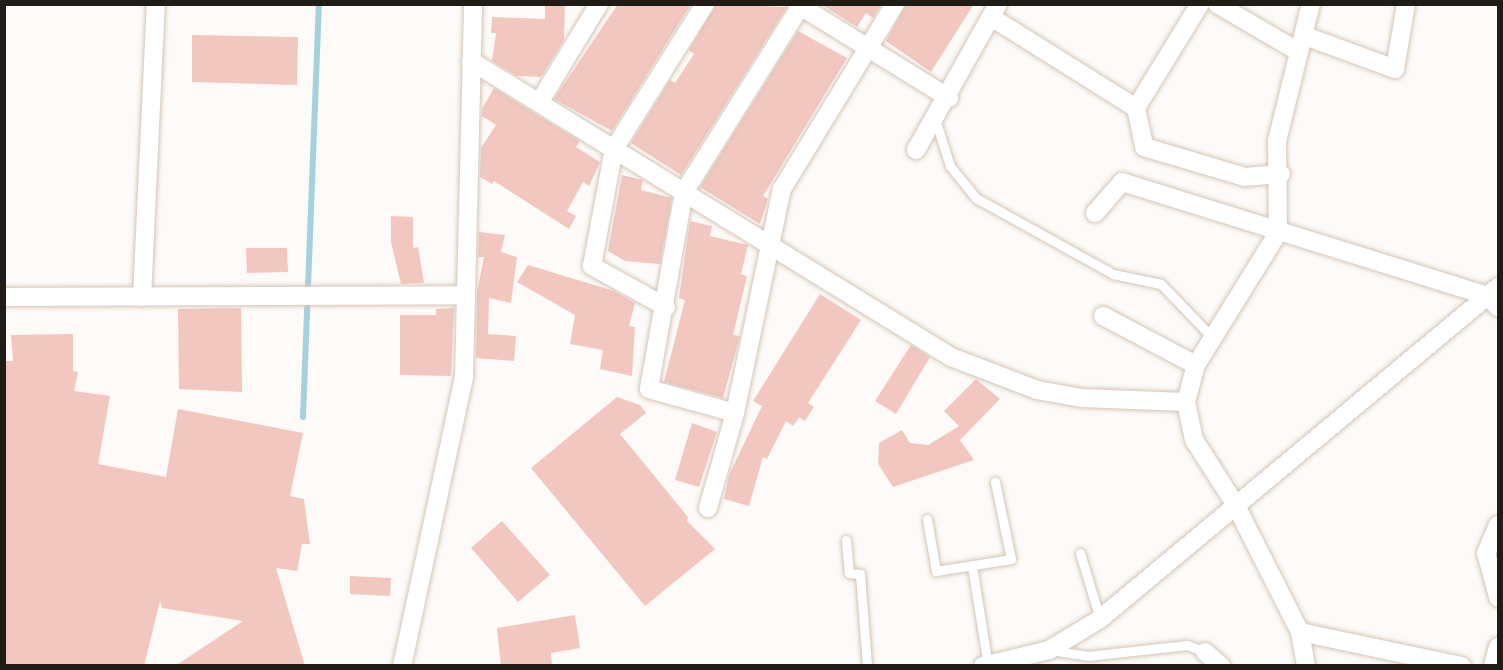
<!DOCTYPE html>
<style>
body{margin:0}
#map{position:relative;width:1503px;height:670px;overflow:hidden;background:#fdfaf7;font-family:Figtree,sans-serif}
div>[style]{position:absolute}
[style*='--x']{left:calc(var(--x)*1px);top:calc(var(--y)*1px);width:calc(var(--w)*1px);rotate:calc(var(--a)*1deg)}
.stream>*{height:6px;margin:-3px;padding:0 3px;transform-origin:3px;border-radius:3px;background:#a5d0df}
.building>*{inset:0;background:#f1c7bf}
.roads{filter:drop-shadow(0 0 2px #d4c5b6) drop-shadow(0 0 2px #d4c5b6)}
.lane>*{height:9px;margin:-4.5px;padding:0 4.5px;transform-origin:4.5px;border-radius:4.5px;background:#fff}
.street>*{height:18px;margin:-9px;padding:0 9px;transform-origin:9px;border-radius:9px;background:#fff}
span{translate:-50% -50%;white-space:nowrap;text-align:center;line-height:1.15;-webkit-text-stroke:5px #fdfaf7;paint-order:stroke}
.frame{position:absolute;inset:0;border:6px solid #221c17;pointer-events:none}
</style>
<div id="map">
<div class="stream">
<div style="--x:303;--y:417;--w:413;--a:-87.8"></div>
</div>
<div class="building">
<div style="clip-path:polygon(545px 4px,565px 4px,564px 40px,541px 77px,517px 76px,492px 61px,496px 33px,491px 33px,492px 17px,545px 19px)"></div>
<div style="clip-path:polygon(618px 4px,691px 4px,612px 131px,554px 99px)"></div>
<div style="clip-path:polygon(716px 4px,787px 7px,681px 175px,631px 143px,670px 80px,675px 83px,694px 54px,689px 50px)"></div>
<div style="clip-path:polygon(821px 4px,882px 4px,873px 18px,866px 13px,857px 27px)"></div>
<div style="clip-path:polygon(906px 4px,974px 4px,931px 72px,886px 41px)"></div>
<div style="clip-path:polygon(798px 31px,847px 58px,763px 196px,768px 199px,760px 224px,700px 187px)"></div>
<div style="clip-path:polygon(192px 35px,298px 37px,297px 85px,192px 82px)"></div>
<div style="clip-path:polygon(494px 88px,580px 141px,576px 147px,600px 162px,589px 186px,583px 182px,567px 211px,576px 216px,569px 229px,494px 181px,492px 184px,480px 177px,481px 148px,496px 125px,482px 116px,482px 109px)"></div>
<div style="clip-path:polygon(622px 175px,643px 180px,641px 190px,672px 198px,660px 264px,625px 261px,608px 251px)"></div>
<div style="clip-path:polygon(391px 216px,413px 217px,413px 248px,418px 247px,424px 283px,401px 284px,391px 242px)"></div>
<div style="clip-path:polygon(690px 221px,712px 226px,710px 236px,748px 245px,741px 274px,747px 276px,733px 335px,740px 336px,723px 398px,664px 382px,685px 300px,679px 298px)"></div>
<div style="clip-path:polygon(479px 232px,505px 235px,501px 252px,517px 257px,511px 303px,489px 298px,488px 334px,516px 336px,514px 361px,476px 358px,477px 292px,484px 257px,478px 257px)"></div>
<div style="clip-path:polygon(246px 248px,287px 248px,288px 272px,247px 273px)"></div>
<div style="clip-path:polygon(528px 265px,614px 291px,635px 303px,629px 326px,635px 327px,632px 376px,600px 369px,603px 350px,570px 344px,575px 315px,517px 282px)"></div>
<div style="clip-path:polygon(820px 294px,861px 320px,808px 403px,814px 407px,805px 421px,799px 417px,793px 426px,786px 421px,767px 459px,763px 457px,749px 506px,724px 499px,729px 475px,762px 406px,753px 401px)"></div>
<div style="clip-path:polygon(241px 308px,242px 392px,179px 389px,178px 309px)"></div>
<div style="clip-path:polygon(454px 308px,451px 376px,400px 375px,400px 315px,436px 315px,436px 309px)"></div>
<div style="clip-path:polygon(73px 334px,73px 371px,78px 372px,74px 391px,110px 396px,98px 464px,166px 477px,178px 409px,303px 433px,290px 496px,304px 499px,310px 544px,302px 544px,297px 571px,276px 568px,305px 666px,175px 666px,243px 621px,162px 608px,160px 601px,144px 666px,4px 666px,4px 361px,13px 361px,11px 335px)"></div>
<div style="clip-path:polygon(911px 345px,930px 357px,896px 414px,875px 401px)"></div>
<div style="clip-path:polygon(976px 379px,1000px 399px,960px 440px,974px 460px,893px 487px,878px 464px,879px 443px,902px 430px,910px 443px,928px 445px,959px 426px,944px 411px)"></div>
<div style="clip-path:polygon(617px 397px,640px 405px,646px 413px,620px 434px,688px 517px,687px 521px,715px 549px,645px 606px,531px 468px)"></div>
<div style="clip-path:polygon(692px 423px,717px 432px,699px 487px,675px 480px)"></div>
<div style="clip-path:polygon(502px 521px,550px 575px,518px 602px,471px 548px)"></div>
<div style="clip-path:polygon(350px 576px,391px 578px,390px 596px,350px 594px)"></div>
<div style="clip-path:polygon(575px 615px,580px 648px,551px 653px,552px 666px,501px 666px,497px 628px)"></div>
</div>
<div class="roads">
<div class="lane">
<div style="--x:935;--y:119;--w:49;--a:72.3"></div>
<div style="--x:950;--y:166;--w:41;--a:50.9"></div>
<div style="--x:976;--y:198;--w:157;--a:29"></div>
<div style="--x:1113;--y:274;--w:49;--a:11.8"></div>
<div style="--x:1161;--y:284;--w:75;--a:46.1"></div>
<div style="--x:927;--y:519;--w:53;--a:80.2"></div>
<div style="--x:936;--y:571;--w:76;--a:-9.1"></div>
<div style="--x:1011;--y:559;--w:79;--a:-101.7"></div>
<div style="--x:846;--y:540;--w:33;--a:85"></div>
<div style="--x:849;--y:573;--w:11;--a:5"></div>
<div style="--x:860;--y:574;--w:92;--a:85.6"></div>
<div style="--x:1080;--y:553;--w:69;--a:73.1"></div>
<div style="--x:972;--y:566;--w:101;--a:80.9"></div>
<div style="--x:1051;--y:650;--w:36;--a:9"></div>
<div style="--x:1087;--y:656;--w:101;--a:-6.3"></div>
<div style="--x:1187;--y:645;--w:19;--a:21"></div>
</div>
<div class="street">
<div style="--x:797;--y:4;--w:179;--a:31.7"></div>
<div style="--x:802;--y:4;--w:222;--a:122.1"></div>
<div style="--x:684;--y:192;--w:200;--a:100.1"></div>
<div style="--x:649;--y:389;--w:89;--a:15.6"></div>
<div style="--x:735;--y:413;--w:229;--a:-78.2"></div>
<div style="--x:782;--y:189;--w:217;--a:-58.6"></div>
<div style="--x:1217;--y:4;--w:95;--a:30.3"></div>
<div style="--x:991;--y:17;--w:171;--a:32.1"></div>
<div style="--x:1136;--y:108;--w:40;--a:78"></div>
<div style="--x:1144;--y:147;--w:105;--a:16.5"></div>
<div style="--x:1245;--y:177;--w:36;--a:-5"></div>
<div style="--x:1305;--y:36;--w:96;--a:20.1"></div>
<div style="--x:1395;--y:69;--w:66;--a:-80.4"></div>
<div style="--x:471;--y:61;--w:564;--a:31.66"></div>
<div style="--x:951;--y:357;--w:92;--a:21"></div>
<div style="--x:1037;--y:390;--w:46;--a:10.1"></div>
<div style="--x:1082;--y:398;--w:104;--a:2.2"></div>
<div style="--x:540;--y:101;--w:114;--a:-58.7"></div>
<div style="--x:1136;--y:108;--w:122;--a:-58.4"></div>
<div style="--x:916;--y:150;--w:167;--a:-60.7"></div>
<div style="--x:1095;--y:213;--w:41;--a:-48.9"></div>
<div style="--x:1122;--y:182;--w:382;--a:17.3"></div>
<div style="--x:1487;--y:296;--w:16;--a:45"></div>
<div style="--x:4;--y:297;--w:462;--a:-0.2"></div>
<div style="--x:466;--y:295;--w:291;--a:-88.6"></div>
<div style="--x:142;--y:297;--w:293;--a:-87.3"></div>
<div style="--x:666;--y:307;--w:85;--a:-151"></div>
<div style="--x:592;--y:266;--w:119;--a:-79.4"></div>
<div style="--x:614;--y:149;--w:171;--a:-57.9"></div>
<div style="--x:1103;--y:316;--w:105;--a:27.8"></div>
<div style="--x:708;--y:508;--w:99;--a:-74.1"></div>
<div style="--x:1498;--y:525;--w:30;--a:113"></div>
<div style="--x:1486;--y:553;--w:46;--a:74.7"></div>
<div style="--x:1300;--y:632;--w:165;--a:11.9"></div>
<div style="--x:1205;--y:652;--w:21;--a:41"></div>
<div style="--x:402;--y:666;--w:296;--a:-77.9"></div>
<div style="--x:464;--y:377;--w:82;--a:-88.6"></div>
<div style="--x:983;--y:666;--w:68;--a:-13.6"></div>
<div style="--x:1049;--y:650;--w:60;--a:-31.3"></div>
<div style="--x:1100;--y:619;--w:518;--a:-39.83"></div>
<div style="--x:1306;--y:666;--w:35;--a:-100"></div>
<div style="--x:1300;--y:632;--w:144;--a:-116.9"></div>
<div style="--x:1235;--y:504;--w:76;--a:-122.6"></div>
<div style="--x:1194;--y:440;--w:39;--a:-102"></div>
<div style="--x:1186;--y:402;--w:38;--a:-75"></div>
<div style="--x:1196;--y:365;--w:155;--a:-58.2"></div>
<div style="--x:1278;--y:233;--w:92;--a:-90.6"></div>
<div style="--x:1277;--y:141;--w:141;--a:-76.1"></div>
<div style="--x:1493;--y:666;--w:20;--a:-75"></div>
</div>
</div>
<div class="frame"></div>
</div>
